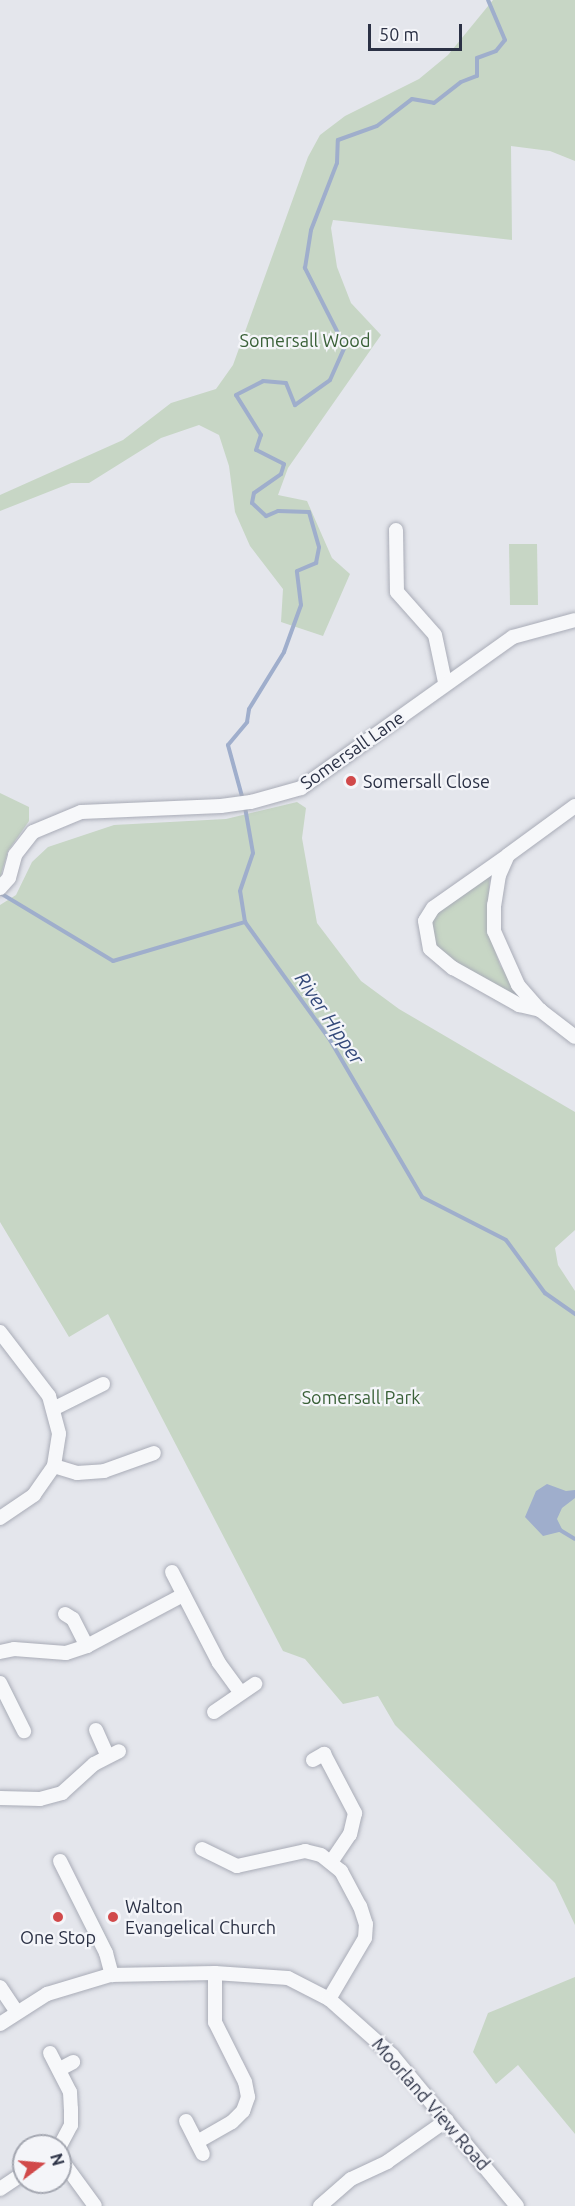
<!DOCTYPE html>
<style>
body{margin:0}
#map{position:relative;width:575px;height:2206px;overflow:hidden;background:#e4e6ec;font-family:Ubuntu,sans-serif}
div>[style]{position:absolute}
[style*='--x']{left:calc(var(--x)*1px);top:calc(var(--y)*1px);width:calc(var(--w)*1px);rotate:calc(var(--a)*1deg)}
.green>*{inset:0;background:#c7d6c5}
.water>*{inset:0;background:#9faecc}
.stream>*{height:4px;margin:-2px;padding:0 2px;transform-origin:2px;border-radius:2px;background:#9faecc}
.roads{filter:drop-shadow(0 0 2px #a9acb7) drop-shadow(0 0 2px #a9acb7)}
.minor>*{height:14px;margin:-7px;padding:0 7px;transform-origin:7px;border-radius:7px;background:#f7f8fa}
.dots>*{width:16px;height:16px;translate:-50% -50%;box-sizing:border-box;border:3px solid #f4f5f9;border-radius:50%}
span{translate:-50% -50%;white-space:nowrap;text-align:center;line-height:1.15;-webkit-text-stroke:4.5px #f4f5f9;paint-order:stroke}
.park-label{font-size:18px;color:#3a6138}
.street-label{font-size:18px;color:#2b3145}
.poi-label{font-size:18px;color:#2b3145}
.left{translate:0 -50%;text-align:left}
.water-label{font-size:20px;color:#34497a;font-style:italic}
.north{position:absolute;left:12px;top:2134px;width:60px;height:60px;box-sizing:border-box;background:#f4f5f9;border:2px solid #a4a7b1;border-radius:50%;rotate:74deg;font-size:16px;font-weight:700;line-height:24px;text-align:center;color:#2b3145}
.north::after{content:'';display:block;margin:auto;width:21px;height:27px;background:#d1494a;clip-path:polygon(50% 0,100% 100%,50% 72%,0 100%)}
.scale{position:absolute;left:368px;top:24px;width:94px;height:27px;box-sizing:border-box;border:3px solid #2b3145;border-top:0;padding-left:8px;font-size:18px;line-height:21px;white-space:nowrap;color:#2b3145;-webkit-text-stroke:4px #f4f5f9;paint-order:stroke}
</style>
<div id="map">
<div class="green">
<div style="clip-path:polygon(493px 0,575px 0,575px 161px,550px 151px,511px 146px,512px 240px,333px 220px,331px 228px,337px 267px,351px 303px,381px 335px,288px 468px,278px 495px,307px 501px,332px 558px,350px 574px,323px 636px,281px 622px,283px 589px,250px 546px,235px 512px,229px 466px,219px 435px,199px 425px,161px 438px,89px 483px,71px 483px,0 511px,0 495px,123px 440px,171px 403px,216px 389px,233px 365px,308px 157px,320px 135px,345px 116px,419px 79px,448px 55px)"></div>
<div style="clip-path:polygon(509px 544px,537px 544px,538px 605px,510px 605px)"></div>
<div style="clip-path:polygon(0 793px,29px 807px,29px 821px,8px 851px,0 878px)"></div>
<div style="clip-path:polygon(297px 802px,306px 808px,302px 838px,317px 923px,361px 981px,399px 1009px,575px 1112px,575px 1230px,555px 1248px,558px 1265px,575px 1291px,575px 1925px,555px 1883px,395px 1725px,378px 1696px,343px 1704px,305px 1659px,283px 1651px,108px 1314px,69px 1337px,0 1222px,0 905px,16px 895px,32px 862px,48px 847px,114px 825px,226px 819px)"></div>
<div style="clip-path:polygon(490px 871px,487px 928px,500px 965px,520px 995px,517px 999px,443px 955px,432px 940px,430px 925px,435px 911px)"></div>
<div style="clip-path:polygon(575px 1977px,575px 2134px,518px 2065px,496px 2084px,473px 2052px,488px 2013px)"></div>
</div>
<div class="water">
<div style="clip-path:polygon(547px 1484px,566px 1491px,575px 1490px,575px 1498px,562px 1508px,557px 1519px,563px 1531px,543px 1536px,525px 1517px,536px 1491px)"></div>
</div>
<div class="stream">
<div style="--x:243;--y:800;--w:57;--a:-105.3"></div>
<div style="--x:228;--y:745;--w:30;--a:-50"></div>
<div style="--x:247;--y:722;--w:13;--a:-81"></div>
<div style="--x:249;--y:709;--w:67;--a:-58.4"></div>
<div style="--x:284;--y:652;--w:50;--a:-70.1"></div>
<div style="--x:301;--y:605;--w:34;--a:-97"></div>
<div style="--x:297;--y:571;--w:21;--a:-23"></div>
<div style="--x:316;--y:563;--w:16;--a:-79"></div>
<div style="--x:319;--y:547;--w:36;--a:-106"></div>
<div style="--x:309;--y:512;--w:31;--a:-178"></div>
<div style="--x:278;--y:511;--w:13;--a:157"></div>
<div style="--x:266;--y:516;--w:19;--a:-137"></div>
<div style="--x:252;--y:503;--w:10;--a:-79"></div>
<div style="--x:254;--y:493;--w:33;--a:-35"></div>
<div style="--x:281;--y:474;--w:10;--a:-73"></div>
<div style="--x:284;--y:464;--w:31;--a:-153"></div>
<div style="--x:256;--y:450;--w:16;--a:-72"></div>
<div style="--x:261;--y:435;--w:47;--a:-122"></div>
<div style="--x:236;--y:395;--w:30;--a:-27"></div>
<div style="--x:263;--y:381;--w:23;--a:5"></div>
<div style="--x:286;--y:383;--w:24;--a:68"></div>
<div style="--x:295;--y:405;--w:43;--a:-35.5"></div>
<div style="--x:330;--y:380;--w:36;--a:-66"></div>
<div style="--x:345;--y:347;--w:89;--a:-116.9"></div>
<div style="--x:305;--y:268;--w:38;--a:-81"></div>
<div style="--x:311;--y:230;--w:72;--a:-68.8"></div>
<div style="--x:337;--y:163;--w:23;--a:-88"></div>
<div style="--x:338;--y:140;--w:41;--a:-19.7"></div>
<div style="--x:377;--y:126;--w:44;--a:-37.6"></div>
<div style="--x:412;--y:99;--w:22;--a:10"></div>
<div style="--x:434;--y:103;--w:34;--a:-38"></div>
<div style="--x:461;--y:82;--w:17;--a:-21"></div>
<div style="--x:477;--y:76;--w:18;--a:-90"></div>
<div style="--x:477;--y:58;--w:20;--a:-20"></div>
<div style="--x:496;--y:51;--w:14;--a:-51"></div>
<div style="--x:505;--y:40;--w:43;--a:-113"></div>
<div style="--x:0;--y:893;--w:132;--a:31"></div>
<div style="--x:113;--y:961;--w:138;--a:-16.5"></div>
<div style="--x:245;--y:922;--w:145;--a:54.2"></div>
<div style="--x:330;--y:1040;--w:182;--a:59.6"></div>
<div style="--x:422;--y:1197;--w:94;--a:27.1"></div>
<div style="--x:506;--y:1240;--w:66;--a:53.7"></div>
<div style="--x:545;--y:1293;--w:37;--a:35"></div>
<div style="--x:245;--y:922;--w:31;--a:-99"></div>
<div style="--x:240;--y:891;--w:40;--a:-71.1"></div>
<div style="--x:253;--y:853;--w:47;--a:-99.9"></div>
<div style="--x:560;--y:1530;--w:17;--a:31"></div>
</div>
<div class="roads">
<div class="minor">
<div style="--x:396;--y:530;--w:62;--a:89.1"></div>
<div style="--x:397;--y:592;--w:57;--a:48.5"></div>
<div style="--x:435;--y:635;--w:48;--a:78"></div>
<div style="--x:575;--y:806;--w:83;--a:143.8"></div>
<div style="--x:508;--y:855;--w:22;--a:114"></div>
<div style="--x:499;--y:875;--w:30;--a:99"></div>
<div style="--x:494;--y:905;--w:26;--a:90"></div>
<div style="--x:494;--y:931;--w:59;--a:66"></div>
<div style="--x:518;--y:985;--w:33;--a:49"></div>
<div style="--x:540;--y:1010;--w:44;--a:37.6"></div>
<div style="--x:507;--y:856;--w:90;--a:144.9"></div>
<div style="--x:433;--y:908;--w:15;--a:122"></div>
<div style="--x:425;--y:921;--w:28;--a:80"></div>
<div style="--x:430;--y:949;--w:30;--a:40"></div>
<div style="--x:453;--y:968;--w:76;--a:29.3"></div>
<div style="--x:519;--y:1005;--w:22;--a:13"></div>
<div style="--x:0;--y:888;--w:13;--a:-48"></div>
<div style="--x:9;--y:878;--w:24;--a:-75"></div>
<div style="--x:15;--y:855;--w:29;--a:-52"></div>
<div style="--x:33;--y:832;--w:52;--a:-22.6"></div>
<div style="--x:81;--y:812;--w:140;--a:-2.5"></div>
<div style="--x:221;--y:806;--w:30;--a:-8"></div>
<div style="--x:251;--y:802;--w:52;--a:-15.6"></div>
<div style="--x:301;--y:788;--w:260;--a:-35.5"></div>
<div style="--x:513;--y:637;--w:64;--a:-15.3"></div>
<div style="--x:0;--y:1332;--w:81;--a:52.6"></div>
<div style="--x:49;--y:1396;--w:39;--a:75"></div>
<div style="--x:59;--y:1434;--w:32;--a:99"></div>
<div style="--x:54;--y:1466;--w:35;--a:125"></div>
<div style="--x:34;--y:1495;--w:41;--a:145.9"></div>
<div style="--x:53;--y:1409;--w:56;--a:-26.6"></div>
<div style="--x:54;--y:1466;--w:24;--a:17"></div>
<div style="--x:77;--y:1473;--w:27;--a:-4"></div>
<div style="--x:104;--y:1471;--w:53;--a:-19.8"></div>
<div style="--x:172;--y:1572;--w:102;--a:62.7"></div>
<div style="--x:219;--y:1663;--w:37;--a:54"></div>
<div style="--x:65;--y:1614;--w:9;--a:32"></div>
<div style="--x:73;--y:1619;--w:30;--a:63"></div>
<div style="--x:0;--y:1652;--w:14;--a:-12"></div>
<div style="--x:14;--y:1649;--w:52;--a:4.4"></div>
<div style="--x:66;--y:1653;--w:22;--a:-18"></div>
<div style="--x:87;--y:1646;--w:109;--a:-28"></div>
<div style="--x:0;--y:1683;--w:54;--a:63.4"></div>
<div style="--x:214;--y:1712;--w:50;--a:-34.3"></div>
<div style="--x:96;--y:1730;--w:27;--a:66"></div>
<div style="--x:313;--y:1760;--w:13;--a:-29"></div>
<div style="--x:324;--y:1754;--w:67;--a:62.3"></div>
<div style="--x:355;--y:1813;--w:22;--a:103"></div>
<div style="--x:350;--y:1834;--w:32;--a:124"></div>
<div style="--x:0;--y:1798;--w:40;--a:1.4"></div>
<div style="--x:40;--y:1799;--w:23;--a:-15"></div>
<div style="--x:62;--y:1793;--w:43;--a:-42.2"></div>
<div style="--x:94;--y:1764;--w:28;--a:-27"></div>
<div style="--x:202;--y:1849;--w:39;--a:26"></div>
<div style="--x:237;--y:1866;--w:70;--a:-12.4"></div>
<div style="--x:305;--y:1851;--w:16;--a:14"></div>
<div style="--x:321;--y:1855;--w:26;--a:39"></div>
<div style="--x:341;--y:1871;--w:40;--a:62"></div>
<div style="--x:360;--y:1906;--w:19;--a:72"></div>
<div style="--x:366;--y:1924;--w:14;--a:94"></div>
<div style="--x:365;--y:1938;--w:71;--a:120.5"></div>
<div style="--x:60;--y:1861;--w:103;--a:63.4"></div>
<div style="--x:106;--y:1953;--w:23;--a:75"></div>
<div style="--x:0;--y:1987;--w:29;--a:56"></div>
<div style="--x:0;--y:2024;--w:56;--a:-32.6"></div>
<div style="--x:47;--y:1994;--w:66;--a:-16.8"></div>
<div style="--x:110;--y:1975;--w:105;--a:-1.1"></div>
<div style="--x:215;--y:1973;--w:73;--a:3.9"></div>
<div style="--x:288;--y:1978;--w:46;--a:27.1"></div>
<div style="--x:329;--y:1999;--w:84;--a:41.6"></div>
<div style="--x:392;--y:2055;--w:196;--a:50.4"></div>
<div style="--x:50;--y:2053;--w:44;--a:62.9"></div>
<div style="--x:70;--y:2092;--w:17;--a:87"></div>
<div style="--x:71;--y:2109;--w:16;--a:90"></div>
<div style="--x:71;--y:2125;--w:24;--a:118"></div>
<div style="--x:60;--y:2069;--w:15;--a:-28"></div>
<div style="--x:186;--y:2121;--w:37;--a:63"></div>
<div style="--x:197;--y:2142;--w:40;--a:-29.7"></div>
<div style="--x:232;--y:2122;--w:16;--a:-45"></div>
<div style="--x:243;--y:2111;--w:15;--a:-70"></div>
<div style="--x:248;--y:2097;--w:15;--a:-101"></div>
<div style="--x:245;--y:2082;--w:67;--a:-116.6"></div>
<div style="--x:215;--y:2022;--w:49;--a:-90"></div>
<div style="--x:60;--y:2158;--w:59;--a:53.9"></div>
<div style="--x:0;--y:2189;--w:29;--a:-34"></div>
<div style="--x:320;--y:2206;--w:41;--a:-41.1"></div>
<div style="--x:351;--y:2179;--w:40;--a:-25"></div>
<div style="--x:387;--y:2162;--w:73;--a:-35"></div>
</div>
</div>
<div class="dots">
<div style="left:351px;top:781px;background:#d1494a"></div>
<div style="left:58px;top:1917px;background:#d1494a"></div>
<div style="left:113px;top:1917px;background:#d1494a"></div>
</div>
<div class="park-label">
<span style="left:305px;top:340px">Somersall Wood</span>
<span style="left:361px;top:1397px">Somersall Park</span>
</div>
<div class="street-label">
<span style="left:352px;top:750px;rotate:-35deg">Somersall Lane</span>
<span style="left:431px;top:2104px;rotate:49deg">Moorland View Road</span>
</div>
<div class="poi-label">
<span class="left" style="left:363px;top:781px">Somersall Close</span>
<span class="left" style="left:125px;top:1917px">Walton<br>Evangelical Church</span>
<span style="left:58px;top:1937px">One Stop</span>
</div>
<div class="water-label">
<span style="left:330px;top:1018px;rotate:56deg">River Hipper</span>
</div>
<div class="north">N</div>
<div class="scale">50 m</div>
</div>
